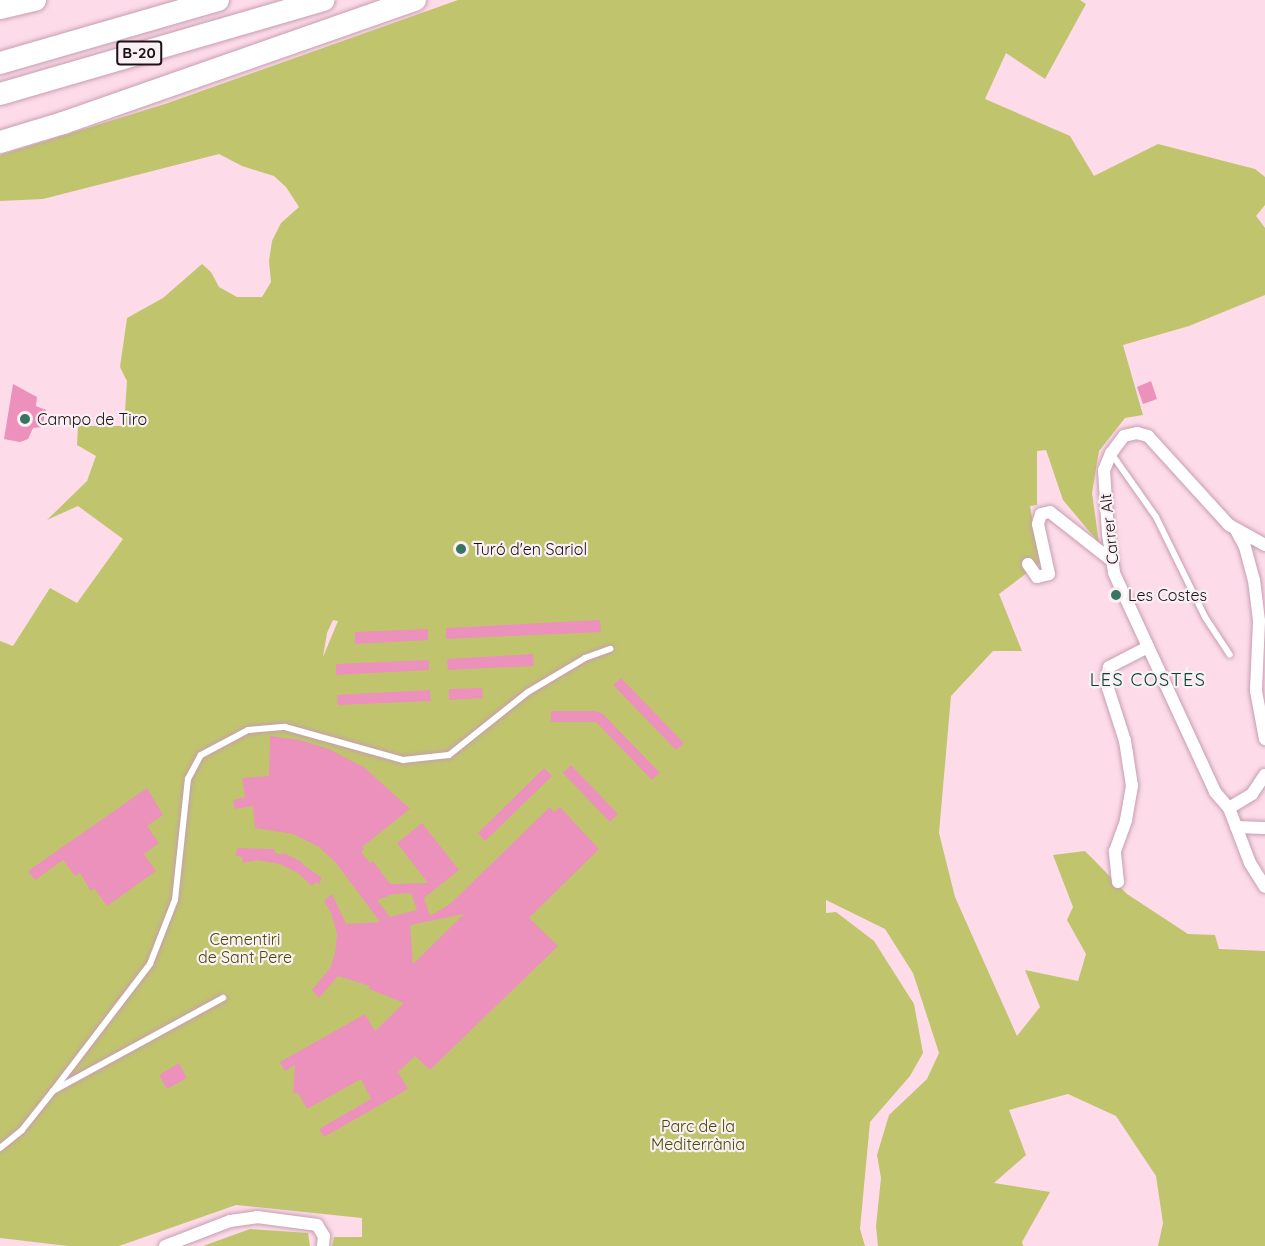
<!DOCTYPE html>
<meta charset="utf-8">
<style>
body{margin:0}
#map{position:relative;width:1265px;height:1246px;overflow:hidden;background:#fddbe9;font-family:Quicksand,sans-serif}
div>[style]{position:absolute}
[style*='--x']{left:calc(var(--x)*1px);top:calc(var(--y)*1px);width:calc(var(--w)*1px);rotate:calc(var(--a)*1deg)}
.green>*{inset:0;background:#c0c56d}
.building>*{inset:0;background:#eb91bb}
.roads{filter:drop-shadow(0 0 2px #c79eb0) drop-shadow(0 0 2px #c79eb0)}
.lane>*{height:6px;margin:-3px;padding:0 3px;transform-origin:3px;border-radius:3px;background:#fff}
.street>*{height:12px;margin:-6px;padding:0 6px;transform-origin:6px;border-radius:6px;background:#fff}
.highway>*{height:22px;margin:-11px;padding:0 11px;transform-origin:11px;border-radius:11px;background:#fff}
.dots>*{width:16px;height:16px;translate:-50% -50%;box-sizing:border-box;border:3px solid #f9f0f4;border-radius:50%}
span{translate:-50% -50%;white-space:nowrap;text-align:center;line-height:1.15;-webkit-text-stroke:4.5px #f9f0f4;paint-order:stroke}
.shield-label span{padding:2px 4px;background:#f9f0f4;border:2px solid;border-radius:4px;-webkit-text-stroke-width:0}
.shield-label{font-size:15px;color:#1e1016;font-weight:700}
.poi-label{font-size:16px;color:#1e1016}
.left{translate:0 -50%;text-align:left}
.street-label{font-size:16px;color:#1e1016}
.park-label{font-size:16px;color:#4a4b00}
.neighbourhood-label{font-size:18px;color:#0c4234;letter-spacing:1.5px}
</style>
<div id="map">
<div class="green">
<div style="clip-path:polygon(evenodd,458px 0,1080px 0,1086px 4px,1045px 79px,1006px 53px,985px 99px,1070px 136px,1094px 176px,1158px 144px,1255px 169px,1265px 177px,1265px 205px,1256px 216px,1265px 228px,1265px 295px,1189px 326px,1123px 345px,1143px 415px,1125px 418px,1099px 451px,1092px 493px,1099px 543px,1063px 500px,1046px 450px,1037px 451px,1037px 505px,1030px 506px,1040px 563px,999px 594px,1022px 651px,993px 651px,951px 696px,939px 833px,955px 897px,1017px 1036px,1040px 1007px,1025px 970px,1078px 981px,1086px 954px,1067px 920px,1073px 907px,1053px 855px,1085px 851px,1127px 894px,1188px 934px,1215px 935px,1219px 949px,1265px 951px,1265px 1246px,1158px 1246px,1163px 1223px,1156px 1176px,1116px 1116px,1068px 1094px,1009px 1110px,1026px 1155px,994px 1183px,1050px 1192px,1022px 1242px,1023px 1246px,878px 1246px,876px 1226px,881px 1178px,877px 1155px,889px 1115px,927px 1079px,939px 1053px,913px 973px,885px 929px,826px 900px,826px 913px,836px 912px,874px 941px,914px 1004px,923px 1053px,910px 1076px,870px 1122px,860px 1229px,865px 1246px,332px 1246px,334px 1237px,362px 1237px,362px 1218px,236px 1205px,119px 1246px,68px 1246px,0 1238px,0 641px,13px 646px,50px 588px,77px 603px,123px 539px,78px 506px,47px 520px,87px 481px,96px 456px,77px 445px,78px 426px,124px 426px,127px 381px,120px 367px,127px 318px,163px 298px,202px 264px,211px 272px,219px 287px,237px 297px,262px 297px,271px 282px,269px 261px,272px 241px,281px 223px,299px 207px,286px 187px,274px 176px,242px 166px,219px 154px,43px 199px,0 201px,0 155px,165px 104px,458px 0,333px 620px,338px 621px,323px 657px,327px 633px,333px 620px)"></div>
<div style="clip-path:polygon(250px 1229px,308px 1233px,310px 1246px,203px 1246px)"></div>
</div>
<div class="building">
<div style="clip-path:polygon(1151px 381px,1157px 399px,1143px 404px,1137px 387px)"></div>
<div style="clip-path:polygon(13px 384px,37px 397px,36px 406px,46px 410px,42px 427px,33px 428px,28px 439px,20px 442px,4px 439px)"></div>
<div style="clip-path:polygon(600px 620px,601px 632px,446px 639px,446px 628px)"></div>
<div style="clip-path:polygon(428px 629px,428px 640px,355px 644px,355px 632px)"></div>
<div style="clip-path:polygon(533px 654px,534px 666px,448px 670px,447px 659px)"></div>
<div style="clip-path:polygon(429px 660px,429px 670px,336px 675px,336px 664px)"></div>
<div style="clip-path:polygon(621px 678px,684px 743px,676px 750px,613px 685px)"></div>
<div style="clip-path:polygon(482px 688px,483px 698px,449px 700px,449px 689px)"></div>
<div style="clip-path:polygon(430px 690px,431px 701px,338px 705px,337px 695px)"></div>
<div style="clip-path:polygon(551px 711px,596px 711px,603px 714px,660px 773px,652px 780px,596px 722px,551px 722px)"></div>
<div style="clip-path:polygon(evenodd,270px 736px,299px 740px,329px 749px,365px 768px,410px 809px,362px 847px,364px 849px,361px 852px,370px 863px,373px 861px,390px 884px,428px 883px,397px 843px,422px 823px,459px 870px,424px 898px,430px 916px,450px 904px,550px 807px,554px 812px,560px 807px,599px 849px,529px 918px,558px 946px,430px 1070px,415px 1056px,398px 1072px,408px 1089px,324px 1137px,319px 1129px,371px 1099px,361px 1079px,307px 1109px,298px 1093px,293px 1093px,295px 1065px,285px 1071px,280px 1062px,365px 1014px,375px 1031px,404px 1003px,369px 989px,370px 986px,338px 976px,319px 998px,312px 990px,330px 968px,335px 953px,337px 934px,331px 913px,324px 901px,332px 894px,346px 924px,380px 922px,336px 863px,319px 847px,293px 834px,255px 828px,253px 806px,235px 809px,233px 800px,245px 797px,242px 778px,269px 776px,270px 736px,411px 893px,417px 910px,390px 917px,377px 900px,394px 894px,411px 893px,270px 736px,464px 914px,413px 964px,410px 925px,464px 914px)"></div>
<div style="clip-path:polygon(571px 765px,618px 814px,610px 822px,563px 773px)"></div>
<div style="clip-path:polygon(544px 768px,552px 776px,485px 841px,478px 833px)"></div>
<div style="clip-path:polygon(147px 788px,163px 815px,147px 826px,159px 843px,144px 854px,156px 871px,107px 906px,94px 888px,91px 891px,80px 873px,75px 876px,63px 860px,35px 880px,28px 871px)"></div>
<div style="clip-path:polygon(237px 848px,274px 849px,275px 853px,283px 855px,284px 853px,302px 862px,302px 864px,322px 878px,319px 884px,316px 882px,312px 886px,298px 873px,280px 864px,257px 860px,243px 863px,242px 857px,236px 856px)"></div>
<div style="clip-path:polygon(179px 1063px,187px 1078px,167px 1089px,159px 1075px)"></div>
</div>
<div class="roads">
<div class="lane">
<div style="--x:1111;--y:453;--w:78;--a:54.9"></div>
<div style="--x:1156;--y:517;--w:111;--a:63.9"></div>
<div style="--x:1205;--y:617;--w:45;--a:56.7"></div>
<div style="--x:53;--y:1091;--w:160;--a:-52.6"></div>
<div style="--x:150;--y:964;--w:69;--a:-68.7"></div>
<div style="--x:175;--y:900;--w:122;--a:-83.9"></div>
<div style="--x:188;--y:779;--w:27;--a:-62"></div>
<div style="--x:201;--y:755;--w:53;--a:-28"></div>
<div style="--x:248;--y:730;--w:37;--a:-5"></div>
<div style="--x:285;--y:727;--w:123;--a:15.6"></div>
<div style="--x:403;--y:760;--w:46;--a:-6.2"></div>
<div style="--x:449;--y:755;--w:101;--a:-38.6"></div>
<div style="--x:528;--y:692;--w:66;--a:-30.8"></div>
<div style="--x:585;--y:658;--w:27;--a:-20"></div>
<div style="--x:0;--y:1148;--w:28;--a:-39"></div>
<div style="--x:22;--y:1130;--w:50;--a:-51.5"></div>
<div style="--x:53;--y:1091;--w:194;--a:-28.7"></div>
</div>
<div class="street">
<div style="--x:1236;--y:530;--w:19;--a:62"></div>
<div style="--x:1245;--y:547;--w:34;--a:75"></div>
<div style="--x:1254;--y:580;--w:41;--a:83"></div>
<div style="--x:1259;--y:621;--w:70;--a:92.5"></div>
<div style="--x:1256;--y:691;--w:49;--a:79.4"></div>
<div style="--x:1265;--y:545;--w:41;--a:-150.9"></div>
<div style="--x:1229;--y:525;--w:120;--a:-132.3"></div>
<div style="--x:1148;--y:436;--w:11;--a:-165"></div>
<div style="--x:1137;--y:433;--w:13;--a:167"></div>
<div style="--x:1124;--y:436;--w:21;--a:127"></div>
<div style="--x:1111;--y:453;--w:18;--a:112"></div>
<div style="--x:1104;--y:470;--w:64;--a:86.4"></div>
<div style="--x:1108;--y:534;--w:39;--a:81"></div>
<div style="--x:1114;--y:573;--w:241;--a:65.2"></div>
<div style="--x:1215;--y:792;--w:21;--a:49"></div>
<div style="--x:1229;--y:808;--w:59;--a:69.1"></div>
<div style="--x:1250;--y:863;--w:28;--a:58"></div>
<div style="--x:1028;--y:564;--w:16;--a:55"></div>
<div style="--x:1037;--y:577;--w:12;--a:-14"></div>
<div style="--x:1049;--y:574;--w:51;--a:-102.4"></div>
<div style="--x:1038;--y:524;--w:10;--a:-73"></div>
<div style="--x:1041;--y:514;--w:9;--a:-13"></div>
<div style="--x:1050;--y:512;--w:78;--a:38.2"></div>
<div style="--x:1229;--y:808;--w:27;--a:-31"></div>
<div style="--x:1252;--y:794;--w:23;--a:-56"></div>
<div style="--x:1236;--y:827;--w:29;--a:2"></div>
<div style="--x:1118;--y:882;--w:31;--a:-96"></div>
<div style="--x:1115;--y:851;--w:33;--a:-70"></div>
<div style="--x:1126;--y:820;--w:35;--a:-80"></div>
<div style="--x:1132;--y:786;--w:46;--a:-98.8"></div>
<div style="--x:1125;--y:741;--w:56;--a:-107.8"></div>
<div style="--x:1108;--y:688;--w:12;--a:-95"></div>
<div style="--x:1107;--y:676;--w:9;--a:-77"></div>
<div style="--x:1109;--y:667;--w:44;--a:-27.1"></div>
<div style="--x:165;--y:1246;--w:70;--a:-21"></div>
<div style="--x:230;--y:1221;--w:27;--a:-8"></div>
<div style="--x:257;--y:1217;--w:61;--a:7.6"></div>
<div style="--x:317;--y:1225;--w:13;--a:58"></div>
<div style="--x:324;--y:1236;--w:10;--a:96"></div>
</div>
<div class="highway">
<div style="--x:0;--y:8;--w:36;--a:-13"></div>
<div style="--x:0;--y:63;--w:227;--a:-16.1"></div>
<div style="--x:0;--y:94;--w:337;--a:-16.2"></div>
<div style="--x:0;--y:142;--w:66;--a:-16.8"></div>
<div style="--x:63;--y:123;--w:373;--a:-19.3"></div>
</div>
</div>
<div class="dots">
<div style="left:25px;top:419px;background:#377562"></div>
<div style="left:461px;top:549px;background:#377562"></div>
<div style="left:1116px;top:595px;background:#377562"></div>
</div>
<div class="shield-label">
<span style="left:139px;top:53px">B-20</span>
</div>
<div class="poi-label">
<span class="left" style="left:37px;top:419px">Campo de Tiro</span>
<span class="left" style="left:473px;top:549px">Turó d'en Sariol</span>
<span class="left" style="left:1128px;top:595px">Les Costes</span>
</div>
<div class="street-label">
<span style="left:1109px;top:529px;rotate:-96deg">Carrer Alt</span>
</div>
<div class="park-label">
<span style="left:245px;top:948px">Cementiri<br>de Sant Pere</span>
<span style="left:698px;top:1135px">Parc de la<br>Mediterrània</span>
</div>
<div class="neighbourhood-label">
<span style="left:1148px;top:680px">LES COSTES</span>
</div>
</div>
